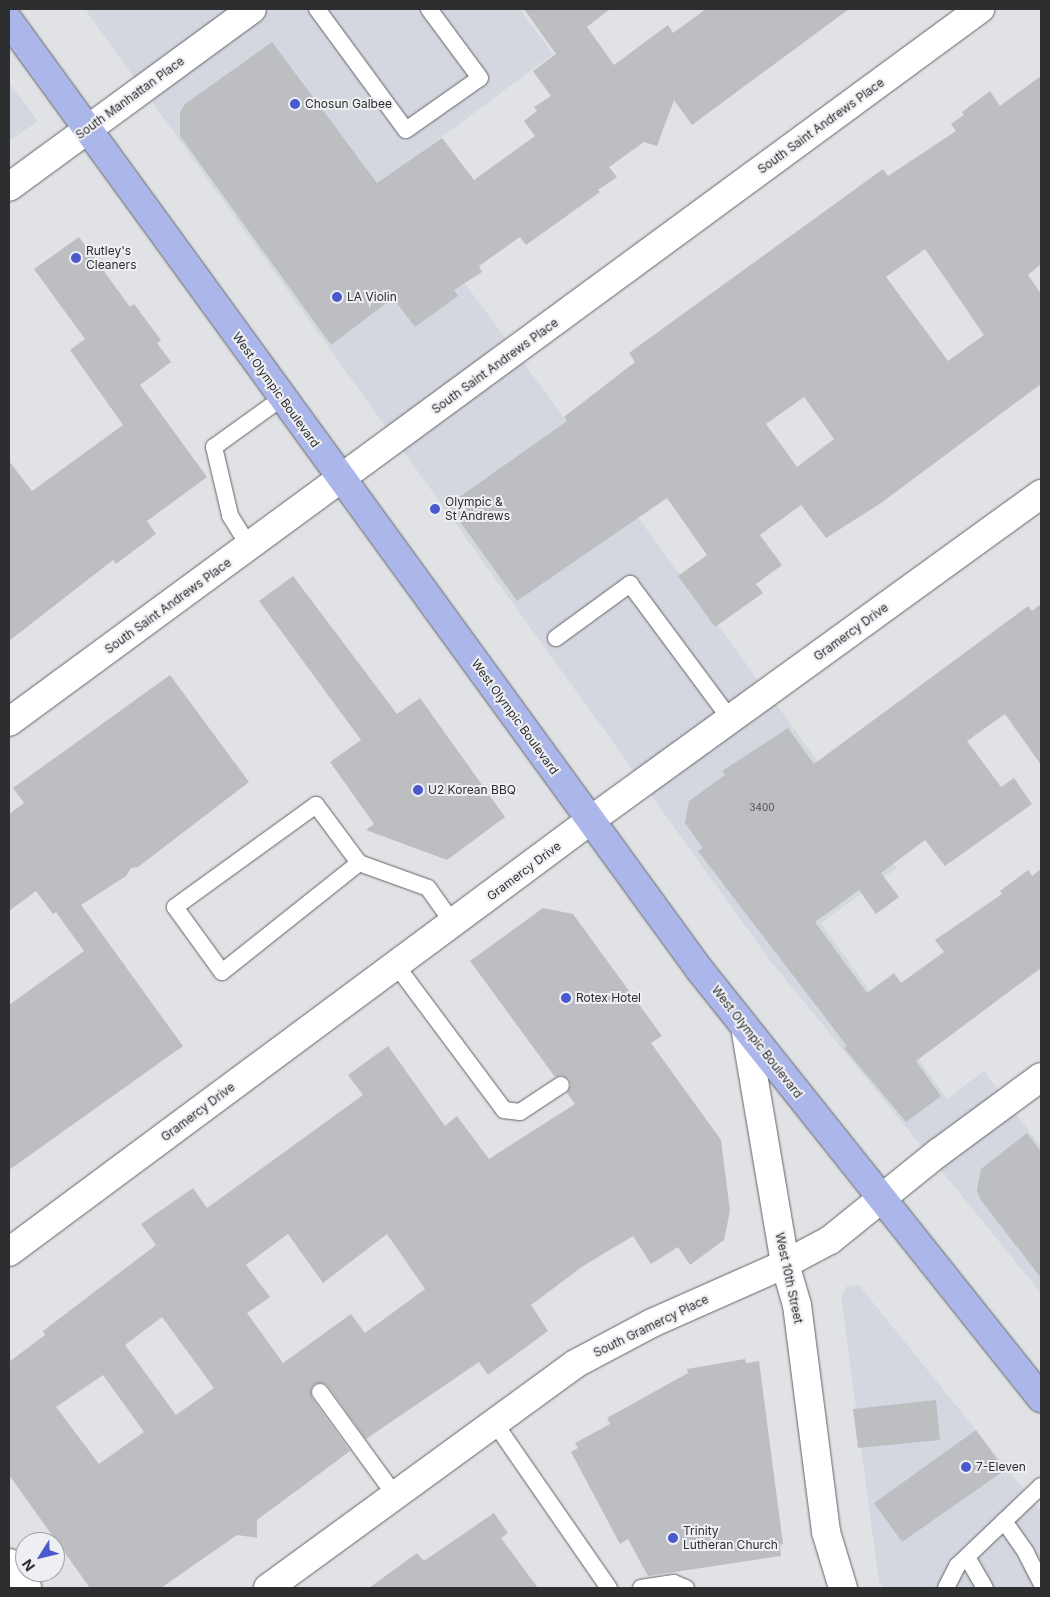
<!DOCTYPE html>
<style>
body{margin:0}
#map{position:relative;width:1050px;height:1597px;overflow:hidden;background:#e1e2e5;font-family:Inter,sans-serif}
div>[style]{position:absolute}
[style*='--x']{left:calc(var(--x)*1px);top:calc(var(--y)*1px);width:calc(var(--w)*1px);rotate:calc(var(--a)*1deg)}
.built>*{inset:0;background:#d4d7e0}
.building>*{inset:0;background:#bdbec1}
.roads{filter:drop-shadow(0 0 1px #626366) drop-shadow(0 0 1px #626366)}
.service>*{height:16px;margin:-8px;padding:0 8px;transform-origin:8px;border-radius:8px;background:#fff}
.minor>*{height:28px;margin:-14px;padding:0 14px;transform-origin:14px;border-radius:14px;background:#fff}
.primary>*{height:28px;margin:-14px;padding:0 14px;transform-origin:14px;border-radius:14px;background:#abb6ea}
.dots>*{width:14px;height:14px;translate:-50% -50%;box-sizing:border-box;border:2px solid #eeeff2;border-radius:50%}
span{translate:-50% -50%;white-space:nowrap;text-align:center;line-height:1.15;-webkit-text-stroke:4px #eeeff2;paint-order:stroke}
.number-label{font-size:10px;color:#515254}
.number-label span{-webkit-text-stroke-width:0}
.street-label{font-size:12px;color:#2d2e2f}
.poi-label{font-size:12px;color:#2d2e2f}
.left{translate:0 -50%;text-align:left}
.frame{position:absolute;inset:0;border:10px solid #2d2e2f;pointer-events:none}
.north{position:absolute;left:15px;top:1532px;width:50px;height:50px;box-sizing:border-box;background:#eeeff2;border:1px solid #a1a2a4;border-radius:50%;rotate:234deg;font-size:14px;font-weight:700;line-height:20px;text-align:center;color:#2d2e2f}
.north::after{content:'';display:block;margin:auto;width:18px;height:22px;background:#4a59ce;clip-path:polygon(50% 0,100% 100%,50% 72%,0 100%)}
</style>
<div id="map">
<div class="built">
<div style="clip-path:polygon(85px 9px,520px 9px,553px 54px,387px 178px,897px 868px,821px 923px,947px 1099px,984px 1071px,1041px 1147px,1041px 1293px,769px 959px)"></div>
<div style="clip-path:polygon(9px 83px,38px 121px,9px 141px)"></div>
<div style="clip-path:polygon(859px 1285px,1041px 1511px,1041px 1588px,883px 1588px,879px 1582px,841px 1296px,847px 1286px)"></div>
</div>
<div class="building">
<div style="clip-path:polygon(524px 9px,610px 9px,587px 27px,614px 65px,668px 25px,673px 33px,706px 9px,849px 9px,692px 125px,674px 100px,657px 146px,644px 142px,609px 167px,617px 177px,598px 190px,600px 192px,526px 245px,520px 237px,479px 266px,482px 272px,454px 290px,458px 296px,415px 327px,393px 298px,331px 345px,180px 136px,180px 112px,185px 104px,272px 42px,377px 183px,442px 138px,474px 180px,535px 136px,524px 121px,537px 111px,534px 107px,551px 96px,533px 71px,556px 54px)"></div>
<div style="clip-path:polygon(evenodd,1041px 76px,1041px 264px,1028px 275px,1041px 294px,1041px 384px,881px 503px,826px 538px,801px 505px,760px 535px,782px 565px,756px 584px,763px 593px,715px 627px,678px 576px,707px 555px,667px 498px,517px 601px,448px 505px,567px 421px,564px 417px,635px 362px,629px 353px,883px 169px,888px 176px,956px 131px,951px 124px,964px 115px,962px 112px,990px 91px,1000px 106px,1041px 76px,925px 249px,984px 335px,948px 361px,886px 277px,925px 249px,1041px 76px,804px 397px,834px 439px,797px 467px,766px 424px,804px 397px)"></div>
<div style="clip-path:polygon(79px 237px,130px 307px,134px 304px,161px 340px,157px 343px,171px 362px,140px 385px,207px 477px,147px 521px,156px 534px,116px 564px,113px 560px,9px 641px,9px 461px,32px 491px,123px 425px,70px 350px,85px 339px,34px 269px)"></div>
<div style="clip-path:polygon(293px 576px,397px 714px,420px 698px,505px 817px,447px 860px,366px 830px,374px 824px,330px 762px,361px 740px,259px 601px)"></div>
<div style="clip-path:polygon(1041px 604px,1041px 765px,1005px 714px,967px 741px,1001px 787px,1014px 778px,1032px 804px,945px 866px,925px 840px,881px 873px,899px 897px,876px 914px,859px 890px,815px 922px,867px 993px,894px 973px,901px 983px,944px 952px,935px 940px,1002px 894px,1000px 891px,1028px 870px,1032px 876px,1041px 869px,1041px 968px,916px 1061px,941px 1096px,906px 1122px,844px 1048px,847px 1046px,698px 851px,703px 848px,685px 823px,689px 801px,725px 775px,722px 771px,788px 728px,814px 764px,1028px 606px,1032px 611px)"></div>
<div style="clip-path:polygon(170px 675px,249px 782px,138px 867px,131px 868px,126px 876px,81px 905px,183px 1046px,9px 1170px,9px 1005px,84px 951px,56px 912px,53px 914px,36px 891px,9px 911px,9px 814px,24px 803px,13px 788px)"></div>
<div style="clip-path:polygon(evenodd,543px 908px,573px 914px,662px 1036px,651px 1043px,721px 1140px,730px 1211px,724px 1240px,690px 1265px,678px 1247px,651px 1264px,633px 1236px,583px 1266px,531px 1305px,548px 1331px,488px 1375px,479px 1362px,366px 1439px,328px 1386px,324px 1383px,315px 1384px,311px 1388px,312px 1398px,350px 1451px,257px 1520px,257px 1538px,237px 1535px,161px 1588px,90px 1588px,9px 1475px,9px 1362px,45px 1335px,43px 1331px,156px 1245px,141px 1224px,193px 1188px,207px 1208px,363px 1095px,348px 1075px,388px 1046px,445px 1126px,457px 1116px,489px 1159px,575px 1104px,567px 1093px,571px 1085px,569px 1079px,561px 1075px,555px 1077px,470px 961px,543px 908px,288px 1234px,323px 1283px,387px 1234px,425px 1289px,365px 1333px,351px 1314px,283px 1363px,247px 1313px,270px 1297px,246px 1265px,288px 1234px,543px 908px,162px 1317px,214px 1388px,176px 1415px,125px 1345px,162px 1317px,543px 908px,103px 1375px,144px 1432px,99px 1464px,56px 1407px,103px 1375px)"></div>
<div style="clip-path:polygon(1027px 1133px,1041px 1152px,1041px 1278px,980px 1199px,977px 1190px,981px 1169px)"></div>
<div style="clip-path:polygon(745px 1359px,746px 1363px,759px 1361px,783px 1544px,780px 1545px,781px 1556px,648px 1576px,628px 1539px,620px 1544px,571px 1452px,578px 1448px,575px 1443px,610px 1424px,607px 1418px,688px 1373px,687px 1369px)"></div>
<div style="clip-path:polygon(936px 1400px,940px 1440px,858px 1448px,853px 1409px)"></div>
<div style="clip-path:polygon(976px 1430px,1005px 1470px,902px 1542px,874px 1503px)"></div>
<div style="clip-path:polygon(494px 1513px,508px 1533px,501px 1538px,538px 1588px,369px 1588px,417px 1553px,424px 1561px)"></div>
</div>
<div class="roads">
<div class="service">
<div style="--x:317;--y:9;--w:150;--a:53.7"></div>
<div style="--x:406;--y:130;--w:90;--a:-35.1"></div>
<div style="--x:480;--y:78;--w:86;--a:-126.5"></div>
<div style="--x:249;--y:546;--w:36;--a:-122"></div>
<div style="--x:230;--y:515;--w:70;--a:-103.2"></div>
<div style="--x:214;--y:447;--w:84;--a:-35.8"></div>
<div style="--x:556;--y:638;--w:92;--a:-36.1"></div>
<div style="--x:630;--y:584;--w:169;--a:53.4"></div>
<div style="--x:359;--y:863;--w:175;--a:141.5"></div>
<div style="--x:222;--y:972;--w:80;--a:-125.9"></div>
<div style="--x:175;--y:907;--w:174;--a:-35.9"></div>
<div style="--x:316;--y:805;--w:72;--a:53.4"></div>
<div style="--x:359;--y:863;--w:73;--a:19.9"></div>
<div style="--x:428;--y:888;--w:43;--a:54.5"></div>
<div style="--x:396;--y:965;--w:181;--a:53.3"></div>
<div style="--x:504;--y:1110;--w:16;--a:7"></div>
<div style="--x:520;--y:1112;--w:49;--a:-33.4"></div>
<div style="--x:320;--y:1392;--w:126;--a:54"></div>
<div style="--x:494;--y:1422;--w:202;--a:55.3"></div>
<div style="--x:1004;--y:1521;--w:39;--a:55"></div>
<div style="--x:1026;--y:1553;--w:33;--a:63"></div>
<div style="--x:967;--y:1557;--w:36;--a:60"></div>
<div style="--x:641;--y:1588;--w:33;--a:-9"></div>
<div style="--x:674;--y:1583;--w:13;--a:23"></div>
<div style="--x:946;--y:1588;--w:25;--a:-63"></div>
<div style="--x:957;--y:1566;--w:116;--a:-43.6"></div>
</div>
<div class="minor">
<div style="--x:9;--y:187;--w:301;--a:-36.2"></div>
<div style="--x:9;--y:722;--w:1205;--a:-36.29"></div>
<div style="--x:745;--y:1027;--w:240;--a:80.4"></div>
<div style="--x:785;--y:1264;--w:43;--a:73.7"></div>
<div style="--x:797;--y:1305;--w:229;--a:82.7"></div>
<div style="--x:826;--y:1532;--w:59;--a:73.1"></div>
<div style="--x:9;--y:1252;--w:725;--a:-36.59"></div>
<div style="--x:591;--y:820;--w:556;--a:-35.92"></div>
<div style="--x:9;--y:1563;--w:31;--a:54"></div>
<div style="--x:268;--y:1588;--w:380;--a:-36.1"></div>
<div style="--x:575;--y:1364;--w:87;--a:-28"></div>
<div style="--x:652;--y:1323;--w:145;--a:-23.9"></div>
<div style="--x:785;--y:1264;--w:51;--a:-28.1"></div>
<div style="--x:830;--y:1240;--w:139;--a:-38.9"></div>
<div style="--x:938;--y:1153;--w:128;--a:-36.4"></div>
</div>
<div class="primary">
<div style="--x:9;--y:21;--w:1173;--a:53.95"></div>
<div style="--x:699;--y:969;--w:549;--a:51.44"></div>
</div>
</div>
<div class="dots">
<div style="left:295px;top:104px;background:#4a59ce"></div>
<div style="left:76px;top:258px;background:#4a59ce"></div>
<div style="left:337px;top:297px;background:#4a59ce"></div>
<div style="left:435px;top:509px;background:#4a59ce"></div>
<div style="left:418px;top:790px;background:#4a59ce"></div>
<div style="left:566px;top:998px;background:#4a59ce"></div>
<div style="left:966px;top:1467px;background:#4a59ce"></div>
<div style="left:673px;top:1538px;background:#4a59ce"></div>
</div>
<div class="number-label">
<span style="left:762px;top:808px">3400</span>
</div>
<div class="street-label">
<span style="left:130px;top:98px;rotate:-36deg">South Manhattan Place</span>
<span style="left:821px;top:126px;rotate:-36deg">South Saint Andrews Place</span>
<span style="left:495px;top:366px;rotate:-36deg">South Saint Andrews Place</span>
<span style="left:276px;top:390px;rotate:54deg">West Olympic Boulevard</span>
<span style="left:168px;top:606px;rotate:-36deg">South Saint Andrews Place</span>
<span style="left:851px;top:632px;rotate:-36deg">Gramercy Drive</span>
<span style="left:515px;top:717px;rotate:54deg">West Olympic Boulevard</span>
<span style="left:524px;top:871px;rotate:-37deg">Gramercy Drive</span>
<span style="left:757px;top:1042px;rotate:52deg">West Olympic Boulevard</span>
<span style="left:198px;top:1112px;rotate:-37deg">Gramercy Drive</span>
<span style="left:789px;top:1278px;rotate:78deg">West 10th Street</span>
<span style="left:651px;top:1326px;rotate:-26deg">South Gramercy Place</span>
</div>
<div class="poi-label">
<span class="left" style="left:305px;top:104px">Chosun Galbee</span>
<span class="left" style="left:86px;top:258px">Rutley's<br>Cleaners</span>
<span class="left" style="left:347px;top:297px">LA Violin</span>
<span class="left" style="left:445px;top:509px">Olympic &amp;<br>St Andrews</span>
<span class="left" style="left:428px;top:790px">U2 Korean BBQ</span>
<span class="left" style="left:576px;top:998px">Rotex Hotel</span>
<span class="left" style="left:976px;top:1467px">7-Eleven</span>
<span class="left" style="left:683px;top:1538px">Trinity<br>Lutheran Church</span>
</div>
<div class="frame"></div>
<div class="north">N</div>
</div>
